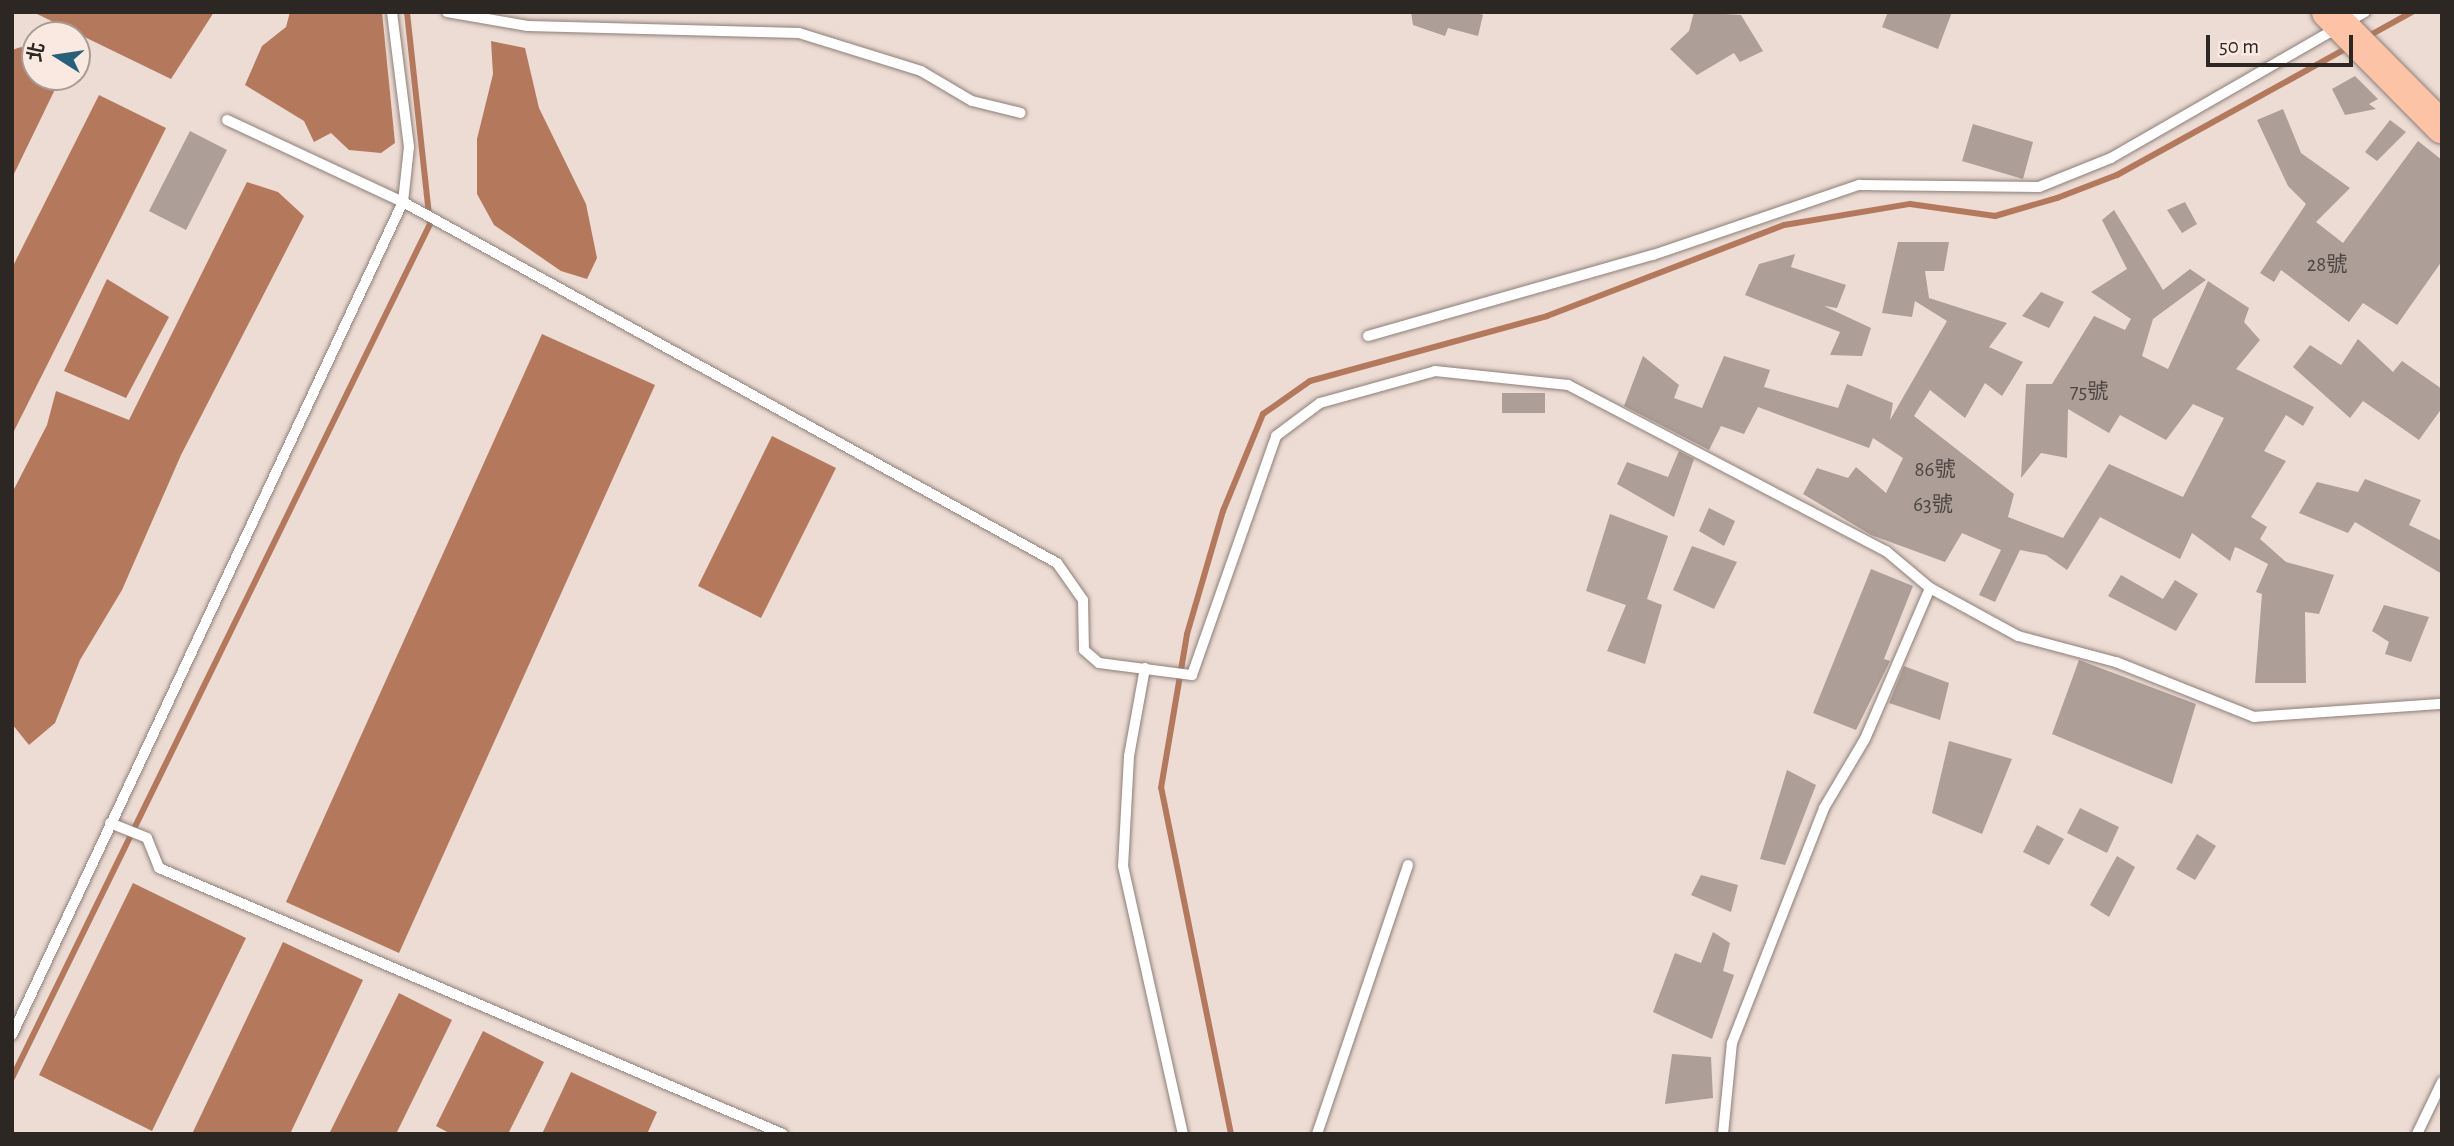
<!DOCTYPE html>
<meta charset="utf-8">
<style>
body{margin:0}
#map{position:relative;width:2454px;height:1146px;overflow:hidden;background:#ecdcd4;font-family:"Alegreya Sans","Noto Sans TC",sans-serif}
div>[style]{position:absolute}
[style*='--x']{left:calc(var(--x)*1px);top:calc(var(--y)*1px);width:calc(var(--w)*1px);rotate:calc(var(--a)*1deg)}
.water>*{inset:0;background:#b4795d}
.stream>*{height:6px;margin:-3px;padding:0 3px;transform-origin:3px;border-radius:3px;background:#b4795d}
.building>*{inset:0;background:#ad9e97}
.roads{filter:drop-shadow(0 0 2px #8d7f78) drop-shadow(0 0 2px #8d7f78)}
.lane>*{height:10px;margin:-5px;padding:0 5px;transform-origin:5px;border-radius:5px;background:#fff}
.primary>*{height:32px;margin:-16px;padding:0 16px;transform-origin:16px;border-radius:16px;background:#fcc3a7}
span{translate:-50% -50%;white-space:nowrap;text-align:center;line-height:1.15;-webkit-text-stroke:7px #f9e9e1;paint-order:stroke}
.number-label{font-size:21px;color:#4d4541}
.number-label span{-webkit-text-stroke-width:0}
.frame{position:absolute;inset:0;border:14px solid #2d2724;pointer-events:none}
.north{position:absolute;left:21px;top:21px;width:70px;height:70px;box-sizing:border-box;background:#f9e9e1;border:2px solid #a79b95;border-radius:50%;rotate:282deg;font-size:19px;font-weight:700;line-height:28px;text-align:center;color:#2d2724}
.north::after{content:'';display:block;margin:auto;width:24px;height:32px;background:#256279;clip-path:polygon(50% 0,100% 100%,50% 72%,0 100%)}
.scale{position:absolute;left:2206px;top:35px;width:147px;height:32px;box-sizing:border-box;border:4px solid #2d2724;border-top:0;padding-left:9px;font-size:21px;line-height:24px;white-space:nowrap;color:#2d2724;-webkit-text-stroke:5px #f9e9e1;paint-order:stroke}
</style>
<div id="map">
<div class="water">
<div style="clip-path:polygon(33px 12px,214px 12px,171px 79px)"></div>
<div style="clip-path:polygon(290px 12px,382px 12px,395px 143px,381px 153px,349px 150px,331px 133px,314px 142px,304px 121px,245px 85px,262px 46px,286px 27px)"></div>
<div style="clip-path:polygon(491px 41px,525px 48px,539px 108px,586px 204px,597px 258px,587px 279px,561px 271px,494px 225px,477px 194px,477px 139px,493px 74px)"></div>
<div style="clip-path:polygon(21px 47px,35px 54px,35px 77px,61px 77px,12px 178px,12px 50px)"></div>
<div style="clip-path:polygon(99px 95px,166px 128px,12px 435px,12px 268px)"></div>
<div style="clip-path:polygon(247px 182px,278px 192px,304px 216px,181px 455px,122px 590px,80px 660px,55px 723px,29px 745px,12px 724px,12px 493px,47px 425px,56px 391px,129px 420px)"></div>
<div style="clip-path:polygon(107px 279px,169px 317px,126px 398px,64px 371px)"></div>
<div style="clip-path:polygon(542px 334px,655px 385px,399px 953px,286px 902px)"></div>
<div style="clip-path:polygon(772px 436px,836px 468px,761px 618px,698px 586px)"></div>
<div style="clip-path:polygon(133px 883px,246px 938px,152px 1131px,39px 1075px)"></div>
<div style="clip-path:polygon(283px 942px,363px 980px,290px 1134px,192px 1134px)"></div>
<div style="clip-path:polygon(399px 993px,452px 1020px,396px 1134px,329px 1134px)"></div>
<div style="clip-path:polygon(483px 1031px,544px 1062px,508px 1134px,451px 1134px,436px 1126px)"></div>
<div style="clip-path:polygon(571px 1072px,657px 1112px,647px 1134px,542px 1134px)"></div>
</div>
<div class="stream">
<div style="--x:2365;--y:38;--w:54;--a:-29"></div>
<div style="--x:12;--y:1078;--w:951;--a:-63.92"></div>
<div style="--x:430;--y:224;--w:213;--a:-96.2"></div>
<div style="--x:1231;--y:1134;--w:353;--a:-101.4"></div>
<div style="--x:1161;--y:788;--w:156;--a:-80.4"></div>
<div style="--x:1187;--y:634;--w:128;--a:-73.7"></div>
<div style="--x:1223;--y:511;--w:105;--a:-67.6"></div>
<div style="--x:1263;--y:414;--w:57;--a:-35.1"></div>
<div style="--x:1310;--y:381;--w:246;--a:-15.3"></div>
<div style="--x:1547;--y:316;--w:254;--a:-21"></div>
<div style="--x:1784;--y:225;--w:128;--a:-9.5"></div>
<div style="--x:1910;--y:204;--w:86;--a:8"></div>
<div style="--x:1995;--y:216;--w:65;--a:-16.2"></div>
<div style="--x:2057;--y:198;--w:64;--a:-21"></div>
<div style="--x:2117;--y:175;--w:265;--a:-28.9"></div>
</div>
<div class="building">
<div style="clip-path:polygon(1411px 12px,1476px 12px,1483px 15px,1478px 36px,1448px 28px,1445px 36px,1413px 25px)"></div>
<div style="clip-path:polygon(1694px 12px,1741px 15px,1763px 51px,1740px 62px,1734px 53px,1697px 75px,1670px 49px,1689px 31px)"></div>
<div style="clip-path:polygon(1888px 12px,1952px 12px,1938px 49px,1882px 27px)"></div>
<div style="clip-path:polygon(2355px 76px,2378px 99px,2369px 104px,2376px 109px,2345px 115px,2332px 89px)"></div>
<div style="clip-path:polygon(2283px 109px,2301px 153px,2350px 188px,2316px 222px,2343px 243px,2418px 141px,2442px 160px,2442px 261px,2397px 325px,2363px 303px,2349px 322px,2281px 270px,2274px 282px,2260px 273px,2306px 204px,2288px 186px,2257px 120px)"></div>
<div style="clip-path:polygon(2390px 120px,2406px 132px,2377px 161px,2365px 152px)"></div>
<div style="clip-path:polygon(1973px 124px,2033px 142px,2023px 179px,1962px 161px)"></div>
<div style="clip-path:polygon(190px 131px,227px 150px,186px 230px,149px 211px)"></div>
<div style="clip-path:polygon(2185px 202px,2197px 224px,2182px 233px,2167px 210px)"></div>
<div style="clip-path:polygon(2114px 210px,2163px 290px,2190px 269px,2206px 280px,2153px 319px,2142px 356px,2168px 369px,2208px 281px,2249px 308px,2244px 322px,2260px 340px,2236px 369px,2314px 407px,2303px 426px,2286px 415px,2264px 451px,2286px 461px,2251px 517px,2267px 527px,2260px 539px,2286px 562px,2334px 575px,2319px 614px,2305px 612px,2306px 683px,2255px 683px,2262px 594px,2256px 592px,2268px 564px,2240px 549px,2235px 547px,2230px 561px,2192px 533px,2180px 559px,2100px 517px,2067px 570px,2046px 555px,2020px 550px,1995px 602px,1979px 595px,2001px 550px,1962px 533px,1945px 562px,1871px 535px,1803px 494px,1817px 468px,1848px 478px,1856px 467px,1886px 493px,1903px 458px,1873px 438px,1869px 448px,1758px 407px,1744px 434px,1721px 426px,1709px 450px,1624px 406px,1643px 356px,1679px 385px,1674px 398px,1702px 408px,1724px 356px,1770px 370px,1764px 387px,1838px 408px,1847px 384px,1893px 403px,1890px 420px,1947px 321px,1915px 301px,1912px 317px,1882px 313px,1898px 242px,1949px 242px,1944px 271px,1925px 271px,1929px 298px,2007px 323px,1989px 347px,2023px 362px,2002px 396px,1985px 383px,1965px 418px,1930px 390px,1914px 416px,2014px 494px,2008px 517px,2063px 538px,2109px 464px,2183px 497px,2224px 418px,2193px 404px,2166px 440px,2120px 415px,2109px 433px,2068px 409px,2067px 458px,2041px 453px,2021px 478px,2026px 384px,2052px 384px,2094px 316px,2125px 330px,2131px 319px,2091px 292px,2127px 269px,2102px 220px)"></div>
<div style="clip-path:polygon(1795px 254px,1791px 267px,1846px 285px,1837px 308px,1824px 306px,1871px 328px,1862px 356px,1830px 355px,1840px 332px,1745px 295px,1759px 264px)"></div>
<div style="clip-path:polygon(2041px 292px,2064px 302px,2049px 328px,2022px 316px)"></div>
<div style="clip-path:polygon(2358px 339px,2393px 372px,2402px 361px,2442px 389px,2442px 408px,2419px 440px,2363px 401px,2350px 418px,2293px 367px,2310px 345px,2341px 365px)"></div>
<div style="clip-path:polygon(1502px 393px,1545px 393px,1545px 413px,1502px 413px)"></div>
<div style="clip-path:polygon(1679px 451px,1694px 459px,1674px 517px,1617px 484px,1627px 462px,1668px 477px)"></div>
<div style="clip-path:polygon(2365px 479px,2421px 500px,2409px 525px,2442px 541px,2442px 574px,2355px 522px,2348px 533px,2299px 513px,2317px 482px,2358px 492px)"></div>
<div style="clip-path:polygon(1709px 508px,1735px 521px,1724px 546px,1699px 531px)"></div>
<div style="clip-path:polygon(1610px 514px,1668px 536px,1647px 599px,1662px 605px,1645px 664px,1607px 651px,1626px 605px,1586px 591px)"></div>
<div style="clip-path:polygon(1692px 546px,1737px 562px,1714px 609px,1673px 590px)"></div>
<div style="clip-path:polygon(1871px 569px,1913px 586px,1884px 659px,1890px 661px,1856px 730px,1813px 713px)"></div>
<div style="clip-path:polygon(2121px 575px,2163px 599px,2175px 580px,2198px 594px,2176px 631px,2108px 596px)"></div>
<div style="clip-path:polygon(2384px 605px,2429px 617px,2411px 662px,2385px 654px,2389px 642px,2372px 631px)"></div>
<div style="clip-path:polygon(2079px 660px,2196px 704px,2172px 784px,2052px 734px)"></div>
<div style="clip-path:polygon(1904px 666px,1949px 683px,1940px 720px,1889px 703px)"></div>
<div style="clip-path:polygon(1949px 741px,2012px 759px,1982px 834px,1932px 813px)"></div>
<div style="clip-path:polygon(1787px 770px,1816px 785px,1785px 865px,1760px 859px)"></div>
<div style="clip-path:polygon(2080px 808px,2119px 827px,2107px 853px,2067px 833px)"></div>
<div style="clip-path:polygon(2037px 825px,2064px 839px,2049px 865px,2023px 852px)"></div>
<div style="clip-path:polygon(2197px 834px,2216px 846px,2195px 880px,2176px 869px)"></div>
<div style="clip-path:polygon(2117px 856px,2135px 867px,2109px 917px,2090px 905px)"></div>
<div style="clip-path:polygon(1701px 875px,1738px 885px,1731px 912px,1691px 895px)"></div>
<div style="clip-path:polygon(1713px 932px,1730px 943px,1723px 971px,1734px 975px,1712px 1039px,1653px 1012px,1675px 953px,1701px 963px)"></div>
<div style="clip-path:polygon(1672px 1054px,1711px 1057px,1713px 1098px,1665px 1104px)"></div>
</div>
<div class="roads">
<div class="lane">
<div style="--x:447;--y:12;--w:82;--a:9.8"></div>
<div style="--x:528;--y:26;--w:271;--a:1.5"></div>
<div style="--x:799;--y:33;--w:128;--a:17.3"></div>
<div style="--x:921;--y:71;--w:59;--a:30.5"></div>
<div style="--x:972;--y:101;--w:50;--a:13.8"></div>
<div style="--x:227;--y:120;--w:194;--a:25"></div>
<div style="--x:403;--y:202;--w:747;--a:28.9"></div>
<div style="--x:1057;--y:563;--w:45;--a:54.9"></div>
<div style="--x:1083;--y:600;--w:50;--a:88.9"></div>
<div style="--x:1084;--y:650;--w:20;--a:41"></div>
<div style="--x:1099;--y:663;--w:94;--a:7.4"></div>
<div style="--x:1192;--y:675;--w:253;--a:-70.6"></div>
<div style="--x:1276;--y:436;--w:55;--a:-36.9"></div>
<div style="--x:1320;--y:403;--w:119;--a:-15.5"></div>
<div style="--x:1435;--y:371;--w:134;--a:6"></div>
<div style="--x:1568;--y:385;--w:359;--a:27.6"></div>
<div style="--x:1886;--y:551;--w:57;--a:40.1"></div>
<div style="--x:1368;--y:336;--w:296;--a:-15.9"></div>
<div style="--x:1653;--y:255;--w:218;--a:-18.8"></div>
<div style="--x:1859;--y:185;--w:180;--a:0.6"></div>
<div style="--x:2039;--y:187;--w:78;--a:-21.9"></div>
<div style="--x:2111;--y:158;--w:293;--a:-29.9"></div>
<div style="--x:1145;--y:668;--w:89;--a:100.3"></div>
<div style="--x:1129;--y:756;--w:110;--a:93.1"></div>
<div style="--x:1123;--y:866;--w:275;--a:77.4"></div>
<div style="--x:110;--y:823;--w:40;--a:22"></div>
<div style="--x:147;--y:838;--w:32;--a:68"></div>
<div style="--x:159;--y:868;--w:678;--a:23.09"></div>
<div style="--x:12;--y:1035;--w:920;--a:-64.86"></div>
<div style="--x:403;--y:202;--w:55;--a:-83.8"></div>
<div style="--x:409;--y:147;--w:136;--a:-97.2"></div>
<div style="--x:1317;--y:1134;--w:284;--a:-71.3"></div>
<div style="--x:1723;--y:1134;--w:91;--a:-84.4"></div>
<div style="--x:1732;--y:1043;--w:252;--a:-68.6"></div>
<div style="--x:1824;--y:808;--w:80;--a:-59.3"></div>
<div style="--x:1865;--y:739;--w:164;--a:-66.7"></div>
<div style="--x:1930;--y:588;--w:100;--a:28.6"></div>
<div style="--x:2018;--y:636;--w:101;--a:14.9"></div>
<div style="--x:2116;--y:662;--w:149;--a:21.7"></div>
<div style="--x:2254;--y:717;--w:188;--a:-4"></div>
<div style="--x:2417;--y:1134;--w:58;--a:-64.3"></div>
</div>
<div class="primary">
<div style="--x:2328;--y:12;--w:162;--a:45.3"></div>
</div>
</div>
<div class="number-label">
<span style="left:2327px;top:265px">28號</span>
<span style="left:2089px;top:392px">75號</span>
<span style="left:1935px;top:470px">86號</span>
<span style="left:1933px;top:505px">63號</span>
</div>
<div class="frame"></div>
<div class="north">北</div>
<div class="scale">50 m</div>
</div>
